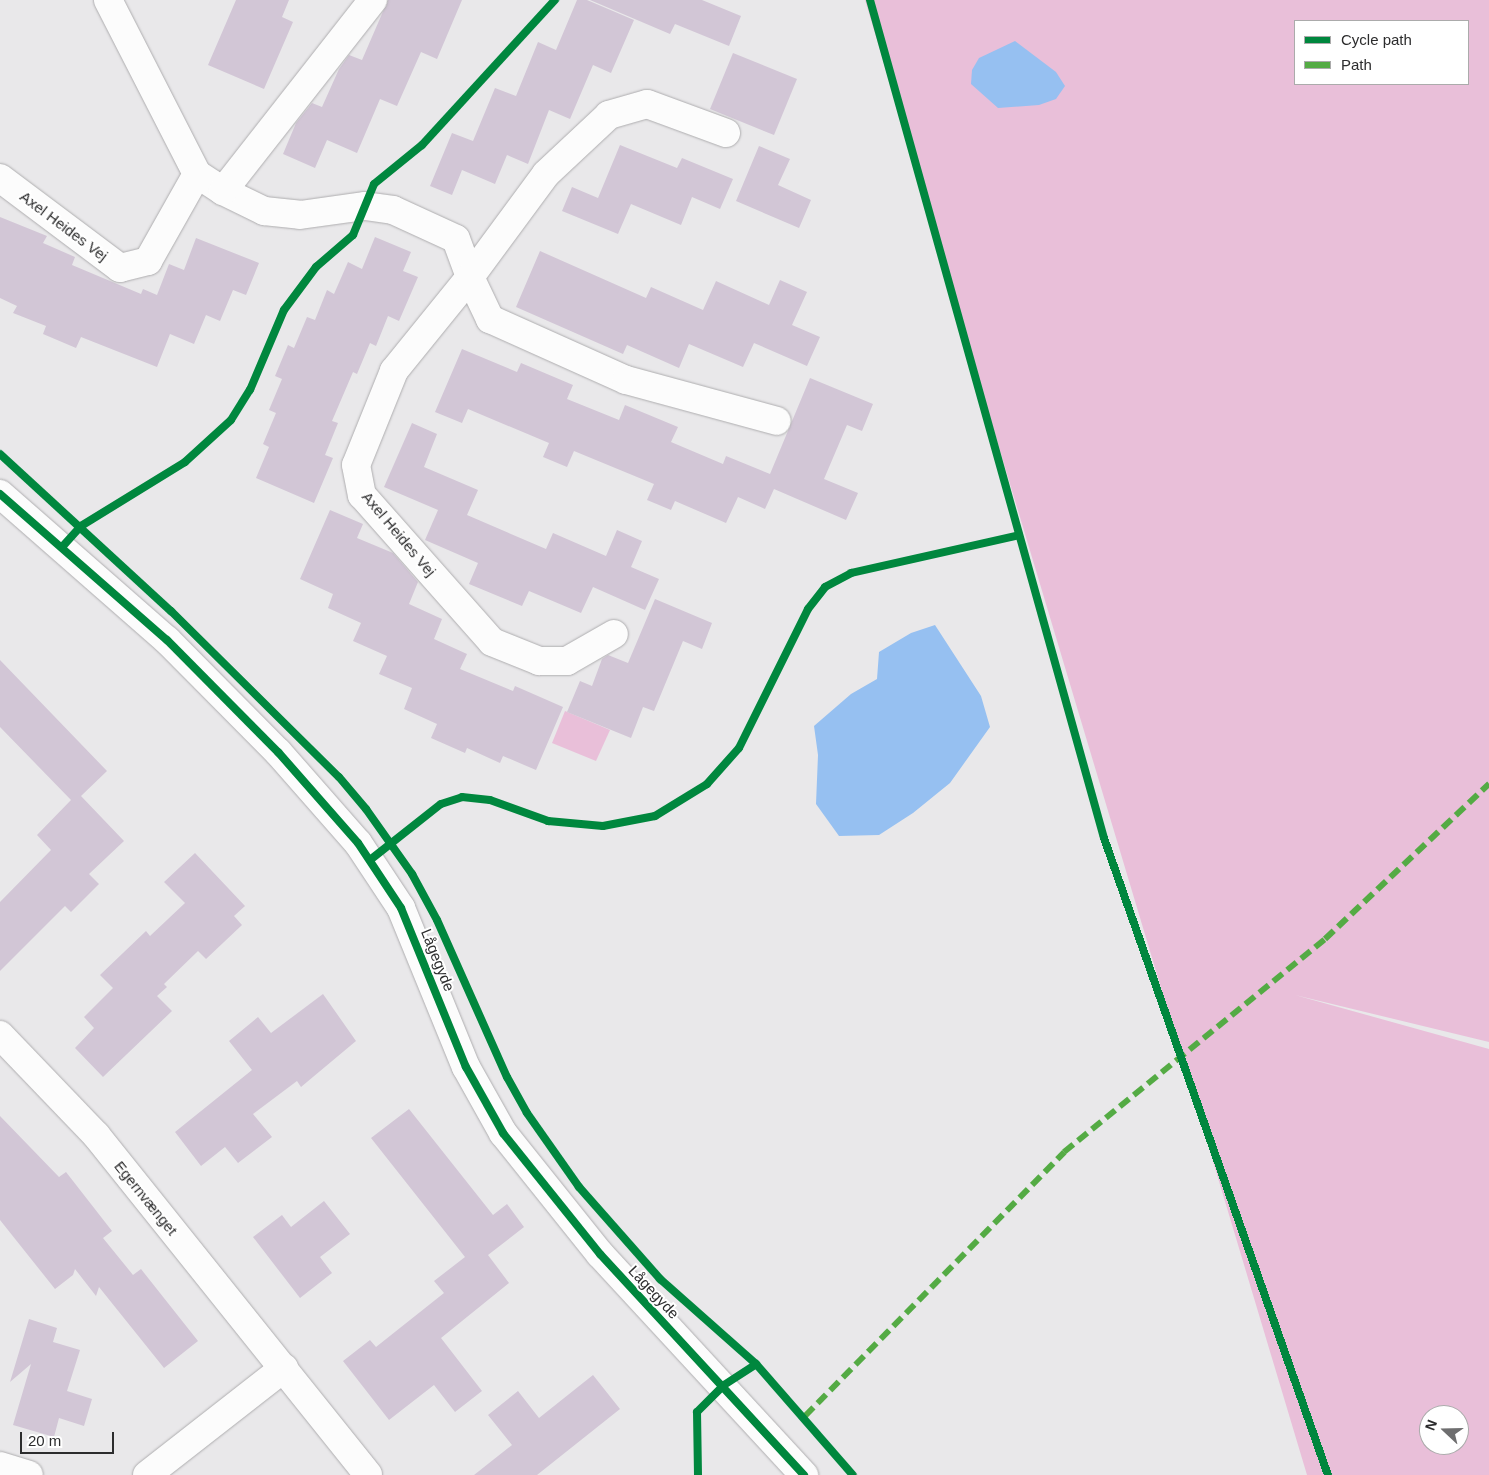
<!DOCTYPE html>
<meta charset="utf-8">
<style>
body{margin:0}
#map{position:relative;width:1489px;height:1475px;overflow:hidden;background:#e9e8ea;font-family:Arial,sans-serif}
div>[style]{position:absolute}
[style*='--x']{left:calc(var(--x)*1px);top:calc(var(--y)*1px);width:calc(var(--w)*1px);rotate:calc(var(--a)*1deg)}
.green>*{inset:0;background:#e9bfd9}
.water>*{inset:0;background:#96c0f1}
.building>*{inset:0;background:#d2c6d6}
.roads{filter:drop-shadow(0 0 1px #aeadaf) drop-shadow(0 0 1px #aeadaf)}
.minor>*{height:28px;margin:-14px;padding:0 14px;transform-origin:14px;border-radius:14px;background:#fcfcfc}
.tertiary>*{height:28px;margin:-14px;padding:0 14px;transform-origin:14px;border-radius:14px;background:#fcfcfc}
.quiet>*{height:6px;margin-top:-3px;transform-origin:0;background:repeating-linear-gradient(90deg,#54ab44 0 12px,transparent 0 18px)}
.cycleway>*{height:8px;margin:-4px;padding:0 4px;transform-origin:4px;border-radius:4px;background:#00873e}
span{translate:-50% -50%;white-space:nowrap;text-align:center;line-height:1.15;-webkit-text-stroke:4px #fff;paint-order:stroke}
.street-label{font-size:15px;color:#2c2c2d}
.legend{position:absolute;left:1294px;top:20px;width:175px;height:65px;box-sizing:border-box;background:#fff;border:1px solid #ababab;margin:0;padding:6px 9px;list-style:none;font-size:15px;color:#2c2c2d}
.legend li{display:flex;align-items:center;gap:10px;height:25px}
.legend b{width:25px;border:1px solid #ababab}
.north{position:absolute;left:1419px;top:1405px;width:50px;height:50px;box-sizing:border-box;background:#fff;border:1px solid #ababab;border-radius:50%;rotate:291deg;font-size:14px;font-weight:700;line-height:20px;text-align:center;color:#2c2c2d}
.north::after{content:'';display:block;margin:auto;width:18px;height:22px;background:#6e6e6f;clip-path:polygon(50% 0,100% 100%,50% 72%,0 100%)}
.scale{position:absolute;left:20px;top:1432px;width:94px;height:22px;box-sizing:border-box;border:2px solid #2c2c2d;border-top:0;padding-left:6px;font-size:15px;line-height:18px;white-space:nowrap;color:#2c2c2d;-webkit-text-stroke:4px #fff;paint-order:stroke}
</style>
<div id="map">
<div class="green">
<div style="clip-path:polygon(evenodd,865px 0,1489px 0,1489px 1042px,1295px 995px,1489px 1049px,1489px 1475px,1307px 1475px,865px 0,1295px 21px,1468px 21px,1468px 84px,1295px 84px,1295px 21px,865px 0,1429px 1415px,1459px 1415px,1459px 1445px,1429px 1445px,1429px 1415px)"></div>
<div style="clip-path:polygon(565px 711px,610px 730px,596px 761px,552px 743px)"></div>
</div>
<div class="water">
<div style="clip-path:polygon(1015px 41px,1056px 72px,1065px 86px,1056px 99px,1039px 105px,998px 108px,971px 84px,972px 70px,979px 58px)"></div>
<div style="clip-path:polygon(935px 625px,981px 696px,990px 727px,950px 783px,913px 813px,879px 835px,839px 836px,816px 804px,818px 755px,814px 726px,851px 694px,877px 679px,879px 652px,911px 633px)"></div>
</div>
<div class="building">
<div style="clip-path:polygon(236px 0,289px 0,282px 17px,293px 22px,264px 89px,208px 65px)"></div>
<div style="clip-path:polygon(388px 0,462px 0,437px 59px,421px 52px,397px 106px,380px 99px,357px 153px,327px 140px,315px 168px,283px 154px,296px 123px,312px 103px,322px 107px,339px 69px,349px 55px,362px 60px)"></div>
<div style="clip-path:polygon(577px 0,587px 0,634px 20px,611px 73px,593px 65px,570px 119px,549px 110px,528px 164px,507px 155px,495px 184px,462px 170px,452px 195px,430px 186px,452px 133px,473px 141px,495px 88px,516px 96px,538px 42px,556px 50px)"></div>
<div style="clip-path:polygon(590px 0,702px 0,741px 16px,729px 46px,675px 24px,670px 34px)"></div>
<div style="clip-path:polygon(733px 53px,797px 79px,774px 135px,710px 109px)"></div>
<div style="clip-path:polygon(620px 145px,677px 168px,682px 158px,733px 179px,720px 209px,692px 197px,681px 225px,631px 204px,618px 234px,562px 211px,572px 187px,598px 198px)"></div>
<div style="clip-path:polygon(759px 146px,790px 159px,778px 185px,811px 200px,799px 228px,736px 201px)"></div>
<div style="clip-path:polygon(0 217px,47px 236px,43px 243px,75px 257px,72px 265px,141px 294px,143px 289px,157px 295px,169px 264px,184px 270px,196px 238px,259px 263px,246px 295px,233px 290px,220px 321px,206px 315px,194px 344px,170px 334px,157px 367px,81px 337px,76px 348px,43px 334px,46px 326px,13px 313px,17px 306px,0 298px)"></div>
<div style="clip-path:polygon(375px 237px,411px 252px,403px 271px,418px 277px,399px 321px,388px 316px,376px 346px,370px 343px,357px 374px,353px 372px,332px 421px,338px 423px,325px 455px,333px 458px,314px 503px,256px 478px,269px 447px,263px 444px,276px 413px,269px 410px,282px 379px,275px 376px,288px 345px,294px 348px,307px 317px,315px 320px,327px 290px,334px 294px,348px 262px,362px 269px)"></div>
<div style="clip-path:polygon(540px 251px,646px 298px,651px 287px,703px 310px,716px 281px,769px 305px,780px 280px,807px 292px,792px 325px,820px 337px,807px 366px,754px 343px,743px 367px,689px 344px,679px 368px,627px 345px,623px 354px,516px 307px)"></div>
<div style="clip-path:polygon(462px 349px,517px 372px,521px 363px,573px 385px,567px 399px,619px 420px,625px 405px,678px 427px,671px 442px,723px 464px,726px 456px,770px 474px,810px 378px,873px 404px,862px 431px,847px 425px,824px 479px,858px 493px,846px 520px,774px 489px,765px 509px,738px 497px,726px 523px,675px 501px,671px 510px,647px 500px,654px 484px,574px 451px,567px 467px,543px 457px,549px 443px,468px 409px,462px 423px,435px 412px)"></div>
<div style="clip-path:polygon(412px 423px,437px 434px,424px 467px,478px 490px,467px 515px,546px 549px,553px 533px,606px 556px,617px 530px,642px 541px,631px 567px,659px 579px,645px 610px,593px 587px,581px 613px,529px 591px,522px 606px,469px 584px,478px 563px,425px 540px,438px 510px,384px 487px)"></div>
<div style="clip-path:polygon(330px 510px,363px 524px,357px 538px,393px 553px,418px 582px,409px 604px,442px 619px,434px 639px,467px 654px,460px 669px,513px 691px,515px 686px,563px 707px,536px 770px,503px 756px,500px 763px,467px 748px,465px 753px,431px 738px,437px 724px,404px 709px,412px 688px,379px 674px,387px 656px,353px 641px,361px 623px,328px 608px,333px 594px,300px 579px)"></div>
<div style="clip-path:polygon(655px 599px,712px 623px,702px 649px,683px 641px,654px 711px,643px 707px,631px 738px,567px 712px,580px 681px,592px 686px,602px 659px,608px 655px,628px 663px)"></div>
<div style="clip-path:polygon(0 660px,107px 771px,81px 796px,124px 841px,89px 874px,99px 884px,71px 912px,65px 906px,0 971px,0 902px,51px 850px,37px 835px,71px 800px,0 727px)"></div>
<div style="clip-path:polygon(195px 853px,245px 906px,234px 916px,242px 925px,206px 959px,198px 951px,164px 984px,167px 987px,157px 996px,172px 1011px,103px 1077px,75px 1048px,94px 1028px,84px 1017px,113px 988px,100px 975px,146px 931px,150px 936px,185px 903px,164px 882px)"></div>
<div style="clip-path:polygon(323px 994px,356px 1041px,301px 1087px,297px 1081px,253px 1114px,272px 1137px,238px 1163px,225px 1147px,201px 1166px,175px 1132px,252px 1070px,229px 1041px,258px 1017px,271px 1033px)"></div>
<div style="clip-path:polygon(409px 1109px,493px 1215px,507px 1204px,524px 1227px,488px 1255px,509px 1283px,441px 1338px,482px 1391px,455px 1412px,434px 1385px,389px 1420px,343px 1361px,370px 1340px,376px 1347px,444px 1293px,434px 1281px,465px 1257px,371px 1138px)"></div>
<div style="clip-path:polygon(0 1116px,59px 1177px,66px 1172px,112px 1231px,103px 1238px,133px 1275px,141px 1269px,198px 1341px,164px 1368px,99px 1287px,96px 1296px,75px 1269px,73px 1275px,55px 1289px,0 1220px)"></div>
<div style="clip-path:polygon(324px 1201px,350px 1234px,320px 1257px,332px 1273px,300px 1298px,253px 1237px,282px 1215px,291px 1227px)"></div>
<div style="clip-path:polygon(29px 1319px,57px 1328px,53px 1342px,80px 1350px,67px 1391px,92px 1399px,84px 1426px,59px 1418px,54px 1437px,13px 1425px,31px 1364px,10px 1382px)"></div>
<div style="clip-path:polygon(593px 1375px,620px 1409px,537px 1475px,474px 1475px,512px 1445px,488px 1415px,518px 1391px,539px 1418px)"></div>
</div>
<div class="roads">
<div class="minor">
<div style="--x:108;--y:0;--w:195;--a:62.9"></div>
<div style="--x:197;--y:174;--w:31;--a:33"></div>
<div style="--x:223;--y:191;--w:46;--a:26"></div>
<div style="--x:264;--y:211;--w:36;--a:6"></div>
<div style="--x:300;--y:215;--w:66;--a:-7.9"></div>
<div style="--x:365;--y:206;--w:28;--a:8"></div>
<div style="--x:393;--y:210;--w:69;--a:24.7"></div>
<div style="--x:456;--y:239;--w:40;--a:69.8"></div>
<div style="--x:470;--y:277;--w:121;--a:129"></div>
<div style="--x:394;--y:371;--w:101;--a:112"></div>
<div style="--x:356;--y:465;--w:31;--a:79"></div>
<div style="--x:362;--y:495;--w:196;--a:48.5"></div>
<div style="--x:492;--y:642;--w:51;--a:22"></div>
<div style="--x:539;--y:661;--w:28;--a:0"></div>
<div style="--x:567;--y:661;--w:54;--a:-29.9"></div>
<div style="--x:726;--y:133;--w:84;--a:-159.8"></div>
<div style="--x:647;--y:104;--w:40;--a:164"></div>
<div style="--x:609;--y:115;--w:86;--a:136.9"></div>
<div style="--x:546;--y:174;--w:128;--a:126.4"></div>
<div style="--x:470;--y:277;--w:47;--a:64.5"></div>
<div style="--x:490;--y:319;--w:149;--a:24.2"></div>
<div style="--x:626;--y:380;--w:156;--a:15.2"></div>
<div style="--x:0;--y:178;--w:150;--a:36.9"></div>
<div style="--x:120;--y:268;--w:29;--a:-14"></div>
<div style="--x:148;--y:261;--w:100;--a:-60.6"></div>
<div style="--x:223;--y:191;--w:243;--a:-51.9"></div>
<div style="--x:0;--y:1035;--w:139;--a:46.2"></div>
<div style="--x:96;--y:1135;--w:435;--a:51.3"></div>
<div style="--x:0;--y:1466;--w:30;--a:17"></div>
<div style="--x:147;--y:1475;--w:174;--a:-38"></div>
</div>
<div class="tertiary">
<div style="--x:0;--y:494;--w:222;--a:41.2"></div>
<div style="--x:167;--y:640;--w:158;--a:45.3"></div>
<div style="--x:278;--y:752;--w:121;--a:48.7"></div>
<div style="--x:358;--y:843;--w:78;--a:56.5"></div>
<div style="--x:401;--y:908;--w:172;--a:67.8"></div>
<div style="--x:466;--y:1067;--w:76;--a:60.7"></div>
<div style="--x:503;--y:1133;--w:155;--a:51.3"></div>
<div style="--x:600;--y:1254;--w:301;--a:47.3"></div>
</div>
</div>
<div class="quiet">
<div style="--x:805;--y:1416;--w:370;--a:-45.5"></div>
<div style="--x:1064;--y:1152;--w:337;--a:-39.2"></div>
<div style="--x:1325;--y:939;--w:226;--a:-43.4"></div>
</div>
<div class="cycleway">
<div style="--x:870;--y:0;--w:870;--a:74.4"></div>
<div style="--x:1104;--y:838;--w:675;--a:70.63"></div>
<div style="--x:0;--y:454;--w:232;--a:42.6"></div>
<div style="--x:171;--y:611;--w:236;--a:44.7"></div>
<div style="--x:339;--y:777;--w:42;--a:49.8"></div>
<div style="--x:366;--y:809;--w:80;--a:54.7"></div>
<div style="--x:412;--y:874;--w:52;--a:61.5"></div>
<div style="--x:437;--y:920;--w:172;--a:66"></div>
<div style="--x:507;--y:1077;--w:41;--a:60.9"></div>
<div style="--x:527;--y:1113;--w:90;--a:54.9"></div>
<div style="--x:579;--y:1187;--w:123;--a:48.6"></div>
<div style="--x:660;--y:1279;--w:128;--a:41.5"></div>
<div style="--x:756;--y:1364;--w:147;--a:48.9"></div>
<div style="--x:0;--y:494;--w:222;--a:41.2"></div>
<div style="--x:167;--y:640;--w:158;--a:45.3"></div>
<div style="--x:278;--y:752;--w:121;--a:48.7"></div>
<div style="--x:358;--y:843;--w:78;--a:56.5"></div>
<div style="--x:401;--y:908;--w:172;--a:67.8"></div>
<div style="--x:466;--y:1067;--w:76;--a:60.7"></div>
<div style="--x:503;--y:1133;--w:155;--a:51.3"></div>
<div style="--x:600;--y:1254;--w:301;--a:47.3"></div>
<div style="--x:63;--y:546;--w:27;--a:-48"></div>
<div style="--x:81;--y:526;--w:122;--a:-31.6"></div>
<div style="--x:185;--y:462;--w:62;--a:-42.4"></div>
<div style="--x:231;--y:420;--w:36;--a:-58"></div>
<div style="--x:250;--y:390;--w:87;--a:-67"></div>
<div style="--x:284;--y:310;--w:54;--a:-53.3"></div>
<div style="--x:316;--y:267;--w:49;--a:-40.9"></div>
<div style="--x:353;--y:235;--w:55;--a:-67.6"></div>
<div style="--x:374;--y:184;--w:62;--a:-39.1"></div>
<div style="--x:422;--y:145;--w:197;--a:-47.5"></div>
<div style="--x:370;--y:860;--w:90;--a:-38.3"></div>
<div style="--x:441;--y:804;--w:22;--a:-18"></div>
<div style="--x:462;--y:797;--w:28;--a:6"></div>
<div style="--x:490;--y:800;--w:62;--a:19.9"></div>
<div style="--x:548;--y:821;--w:55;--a:5.2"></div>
<div style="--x:603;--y:826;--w:53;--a:-10.9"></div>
<div style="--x:655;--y:816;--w:61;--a:-31.6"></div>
<div style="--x:707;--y:784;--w:48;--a:-48.4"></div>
<div style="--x:739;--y:748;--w:155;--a:-63.6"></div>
<div style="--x:808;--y:609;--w:28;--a:-52"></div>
<div style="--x:825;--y:587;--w:30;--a:-28"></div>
<div style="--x:851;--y:573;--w:172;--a:-12.7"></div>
<div style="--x:698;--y:1475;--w:63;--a:-90.9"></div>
<div style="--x:697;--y:1412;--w:38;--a:-45"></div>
<div style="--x:724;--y:1385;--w:38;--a:-33"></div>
</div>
<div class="street-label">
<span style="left:64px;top:226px;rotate:37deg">Axel Heides Vej</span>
<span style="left:399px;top:534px;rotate:50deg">Axel Heides Vej</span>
<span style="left:438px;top:960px;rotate:68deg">Lågegyde</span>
<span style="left:146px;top:1198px;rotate:51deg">Egernvænget</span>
<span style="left:654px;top:1292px;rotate:47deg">Lågegyde</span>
</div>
<ul class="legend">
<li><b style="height:6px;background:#00873e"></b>Cycle path</li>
<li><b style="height:6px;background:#54ab44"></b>Path</li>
</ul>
<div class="north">N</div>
<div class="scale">20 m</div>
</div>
